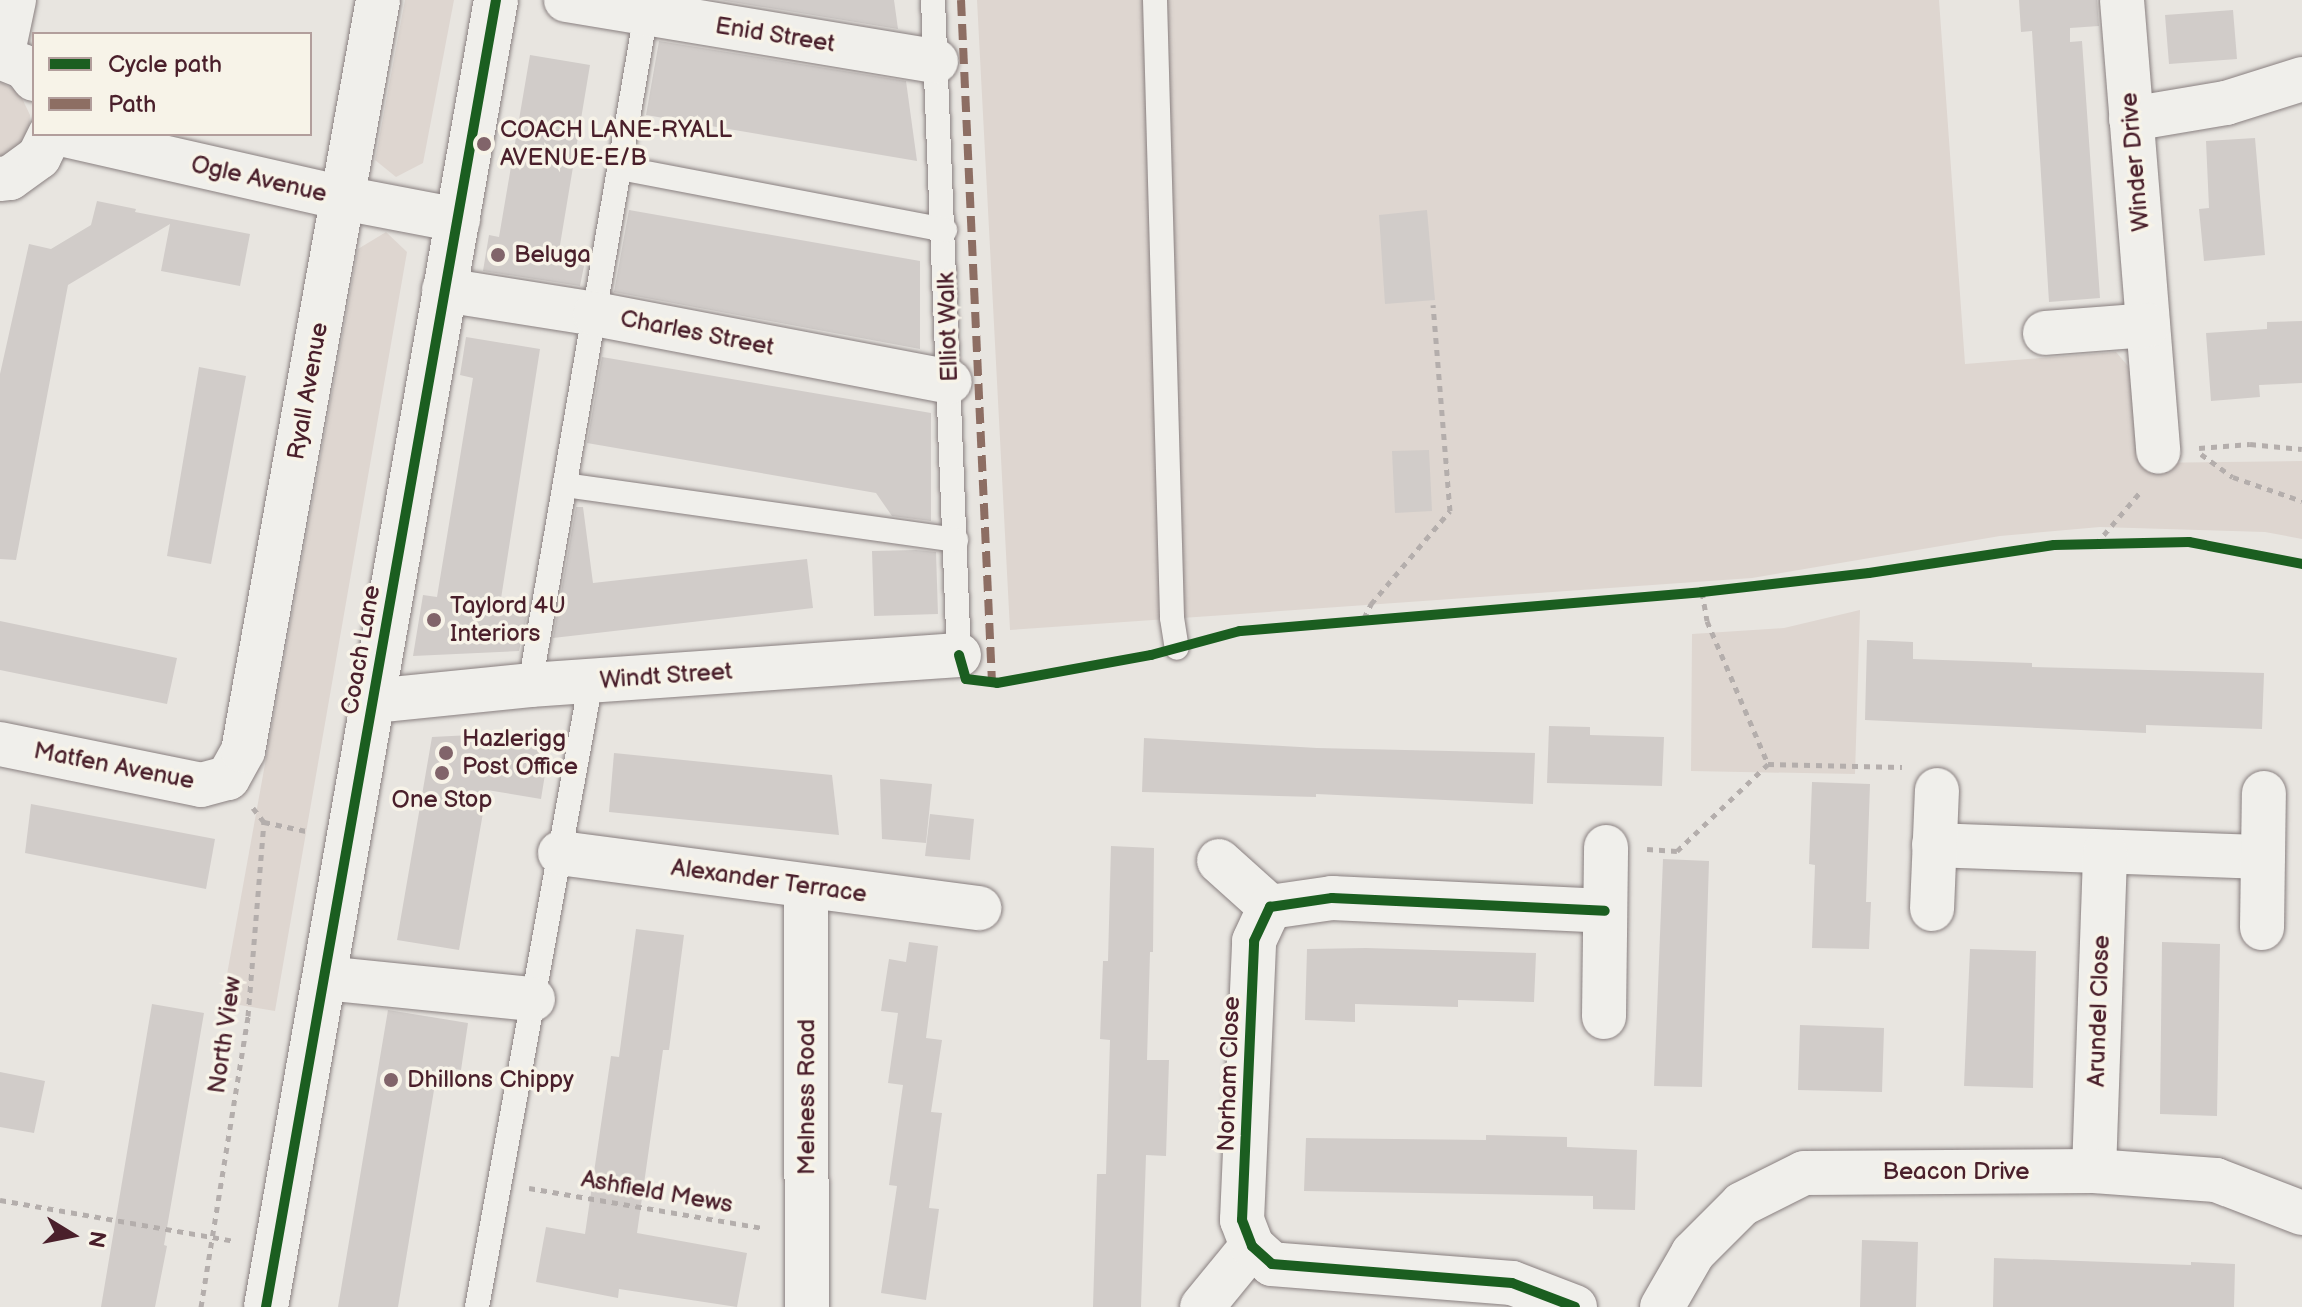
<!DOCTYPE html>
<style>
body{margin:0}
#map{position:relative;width:2302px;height:1307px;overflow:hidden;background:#e8e5e0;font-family:"Balsamiq Sans",sans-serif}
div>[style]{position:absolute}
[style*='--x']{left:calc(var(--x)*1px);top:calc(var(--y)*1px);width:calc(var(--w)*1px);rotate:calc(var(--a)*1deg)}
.green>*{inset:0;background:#ded6d0}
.building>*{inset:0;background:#d1ccc9}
.path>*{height:5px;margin-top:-2.5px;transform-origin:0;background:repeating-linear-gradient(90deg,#b4aeac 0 6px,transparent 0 12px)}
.roads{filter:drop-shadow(0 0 2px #898080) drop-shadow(0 0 2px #898080)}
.lane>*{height:24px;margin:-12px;padding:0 12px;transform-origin:12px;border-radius:12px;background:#f0efeb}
.street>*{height:44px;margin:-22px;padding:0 22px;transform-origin:22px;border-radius:22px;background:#f0efeb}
.secondary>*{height:44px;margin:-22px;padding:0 22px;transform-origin:22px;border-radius:22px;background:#f0efeb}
.quiet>*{height:8px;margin-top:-4px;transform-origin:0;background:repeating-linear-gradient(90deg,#8d6e63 0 16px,transparent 0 24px)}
.cycleway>*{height:10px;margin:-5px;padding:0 5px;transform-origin:5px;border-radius:5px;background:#1b5e20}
.dots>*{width:22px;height:22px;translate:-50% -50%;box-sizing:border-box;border:4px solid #f7f3e8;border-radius:50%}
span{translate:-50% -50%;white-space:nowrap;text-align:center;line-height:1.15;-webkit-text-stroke:7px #f7f3e8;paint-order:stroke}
.street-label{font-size:24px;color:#4a1f2b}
.poi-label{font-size:24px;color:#4a1f2b}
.left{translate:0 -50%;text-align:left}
.legend{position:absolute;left:32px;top:32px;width:280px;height:104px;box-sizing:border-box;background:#f7f3e8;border:2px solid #b29e9c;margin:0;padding:10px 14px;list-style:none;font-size:24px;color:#4a1f2b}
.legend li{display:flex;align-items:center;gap:16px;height:40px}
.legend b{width:40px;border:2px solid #b29e9c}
.north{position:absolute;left:32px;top:1195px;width:80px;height:80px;-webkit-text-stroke:6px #f7f3e8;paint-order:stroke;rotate:100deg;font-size:22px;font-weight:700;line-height:32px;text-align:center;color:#4a1f2b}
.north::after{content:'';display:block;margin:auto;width:28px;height:36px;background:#4a1f2b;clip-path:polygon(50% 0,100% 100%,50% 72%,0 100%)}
</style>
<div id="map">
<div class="green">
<div style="clip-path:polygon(405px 0,454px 0,423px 163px,396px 177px,375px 160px)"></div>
<div style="clip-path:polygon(977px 0,1939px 0,1965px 364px,2116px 352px,2138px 378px,2143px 463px,2302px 461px,2302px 539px,2265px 532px,2100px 527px,2000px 536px,1752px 578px,1010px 630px)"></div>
<div style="clip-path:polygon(0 82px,19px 92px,30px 115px,29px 132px,21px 147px,0 157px)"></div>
<div style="clip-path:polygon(386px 232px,407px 252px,275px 1011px,222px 1002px,358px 249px)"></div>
<div style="clip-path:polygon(1860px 610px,1855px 774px,1691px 771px,1692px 634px,1784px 628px)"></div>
</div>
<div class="building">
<div style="clip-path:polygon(720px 0,894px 0,898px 29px)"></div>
<div style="clip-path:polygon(2019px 0,2097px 0,2099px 26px,2070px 28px,2070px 42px,2082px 41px,2100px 298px,2049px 302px,2032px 31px,2021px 32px)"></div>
<div style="clip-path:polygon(2233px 10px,2237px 59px,2169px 64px,2165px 15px)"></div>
<div style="clip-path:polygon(659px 41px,906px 81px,917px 161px,646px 115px)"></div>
<div style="clip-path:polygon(530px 55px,590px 65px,558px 257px,585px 261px,580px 286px,483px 271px,489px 235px,499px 237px)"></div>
<div style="clip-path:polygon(2255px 138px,2265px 255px,2204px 261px,2199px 209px,2209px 208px,2206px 141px)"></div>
<div style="clip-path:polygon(97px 201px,136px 209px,135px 212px,250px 234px,240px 286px,161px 271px,170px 224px,68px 285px,16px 560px,0 559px,0 374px,29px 244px,51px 249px,91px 225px)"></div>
<div style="clip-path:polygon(629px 210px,920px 261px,920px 349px,614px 292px)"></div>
<div style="clip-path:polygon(1427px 210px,1435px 300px,1385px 304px,1379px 215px)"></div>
<div style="clip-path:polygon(2302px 321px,2302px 383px,2259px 385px,2260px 397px,2211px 401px,2206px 333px,2267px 329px,2267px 322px)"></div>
<div style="clip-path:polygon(466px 337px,540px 349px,500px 605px,528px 610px,519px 651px,413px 656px,423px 595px,437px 597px,473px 378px,460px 375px)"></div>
<div style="clip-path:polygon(602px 357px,931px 413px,931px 521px,892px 516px,876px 493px,587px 443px)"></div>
<div style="clip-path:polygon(199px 367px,246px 376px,211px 564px,167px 556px)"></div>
<div style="clip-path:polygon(1429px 450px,1432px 511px,1395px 513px,1392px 451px)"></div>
<div style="clip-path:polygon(576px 507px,583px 507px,593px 583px,807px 559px,813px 608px,553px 638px)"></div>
<div style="clip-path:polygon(916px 550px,936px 552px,938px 614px,874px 616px,872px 551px)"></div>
<div style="clip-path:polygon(0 621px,177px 658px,167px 704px,0 670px)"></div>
<div style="clip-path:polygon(1867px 640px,1913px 642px,1913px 659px,2032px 663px,2032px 667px,2264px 673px,2262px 729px,2146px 725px,2146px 733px,1865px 720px)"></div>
<div style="clip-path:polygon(1549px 726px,1590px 727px,1590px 735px,1664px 737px,1662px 786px,1547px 783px)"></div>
<div style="clip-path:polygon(552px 731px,541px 799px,487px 790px,459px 950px,397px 940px,432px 737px)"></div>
<div style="clip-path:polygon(1144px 738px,1317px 748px,1535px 753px,1533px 804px,1316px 794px,1316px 797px,1142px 792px)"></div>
<div style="clip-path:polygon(614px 753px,832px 775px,839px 835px,609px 812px)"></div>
<div style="clip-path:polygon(880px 779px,932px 784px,926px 843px,882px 839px)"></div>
<div style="clip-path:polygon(1812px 782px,1870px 784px,1866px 902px,1871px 902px,1869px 949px,1812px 948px,1815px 865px,1809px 864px)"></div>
<div style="clip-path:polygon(31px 804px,215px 839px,206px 889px,25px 853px)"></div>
<div style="clip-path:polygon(930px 814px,974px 819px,970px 860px,925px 856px)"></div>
<div style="clip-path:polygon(1111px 846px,1154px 848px,1153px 952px,1150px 952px,1147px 1060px,1169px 1060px,1166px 1156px,1146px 1155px,1141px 1307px,1093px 1307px,1097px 1174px,1106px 1174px,1110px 1040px,1100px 1039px,1103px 961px,1108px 961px)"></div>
<div style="clip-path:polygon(1663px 859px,1709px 861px,1702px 1087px,1654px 1086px)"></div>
<div style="clip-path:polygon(636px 929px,684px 935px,669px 1050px,663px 1050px,637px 1233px,747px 1253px,737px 1307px,619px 1289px,618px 1298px,536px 1282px,546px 1227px,585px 1234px,611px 1056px,619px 1057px)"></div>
<div style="clip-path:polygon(909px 942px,938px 946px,926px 1038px,942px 1040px,931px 1112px,942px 1113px,929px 1208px,939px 1209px,926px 1300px,881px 1293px,897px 1186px,889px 1185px,903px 1085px,888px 1083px,898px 1013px,881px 1011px,889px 959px,906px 962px)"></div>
<div style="clip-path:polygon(2162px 942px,2220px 944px,2217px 1116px,2160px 1114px)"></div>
<div style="clip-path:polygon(1366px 948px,1536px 953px,1534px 1002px,1458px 1000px,1458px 1007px,1355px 1004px,1355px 1022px,1305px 1020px,1307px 949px)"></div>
<div style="clip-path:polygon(1970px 949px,2036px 951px,2033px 1088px,1964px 1086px)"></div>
<div style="clip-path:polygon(152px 1004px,204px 1013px,164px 1245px,167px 1246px,155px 1307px,101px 1307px)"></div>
<div style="clip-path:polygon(388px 1010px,468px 1023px,461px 1070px,438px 1066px,398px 1307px,338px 1307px)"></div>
<div style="clip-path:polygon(1800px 1025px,1884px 1028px,1882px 1092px,1798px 1090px)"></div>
<div style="clip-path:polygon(0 1072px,45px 1081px,34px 1133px,0 1127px)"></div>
<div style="clip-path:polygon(1486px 1135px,1567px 1137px,1567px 1147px,1637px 1150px,1635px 1210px,1593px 1209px,1593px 1196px,1304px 1191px,1306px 1138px,1486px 1140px)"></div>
<div style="clip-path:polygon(1862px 1240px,1918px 1242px,1916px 1307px,1860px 1307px)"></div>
<div style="clip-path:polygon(1994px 1258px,2191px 1265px,2191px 1262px,2235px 1264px,2234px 1307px,1993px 1307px)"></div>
</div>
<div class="path">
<div style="--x:2199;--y:448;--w:51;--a:-4.5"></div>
<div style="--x:2250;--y:444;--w:52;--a:5.5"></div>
<div style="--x:2201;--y:454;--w:39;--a:36"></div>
<div style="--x:2233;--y:477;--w:73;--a:19.2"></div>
<div style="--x:2096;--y:544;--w:71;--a:-49.6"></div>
<div style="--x:1702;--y:592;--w:29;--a:80"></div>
<div style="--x:1707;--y:621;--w:155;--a:66.9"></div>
<div style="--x:1364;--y:618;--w:16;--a:-63"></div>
<div style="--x:1371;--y:604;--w:122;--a:-49.7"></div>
<div style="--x:1450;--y:511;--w:207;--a:-94.7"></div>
<div style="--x:264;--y:822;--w:43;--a:12.1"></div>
<div style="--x:1647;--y:849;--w:30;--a:4"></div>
<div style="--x:1677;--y:851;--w:126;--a:-43.7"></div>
<div style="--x:1768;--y:764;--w:134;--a:1.3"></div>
<div style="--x:529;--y:1188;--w:238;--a:9.7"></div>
<div style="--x:0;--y:1200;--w:239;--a:9.9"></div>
<div style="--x:201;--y:1307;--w:295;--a:-80.8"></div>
<div style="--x:248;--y:1016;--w:195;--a:-85.3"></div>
<div style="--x:264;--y:822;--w:18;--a:-128"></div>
</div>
<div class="roads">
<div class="lane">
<div style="--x:933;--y:0;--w:656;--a:87.73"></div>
<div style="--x:1155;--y:0;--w:618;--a:88.42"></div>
<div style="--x:1172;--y:618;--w:30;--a:81"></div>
<div style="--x:620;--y:168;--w:331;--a:10.8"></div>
<div style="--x:565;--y:485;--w:395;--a:8"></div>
<div style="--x:530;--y:685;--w:693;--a:-80.2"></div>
<div style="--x:477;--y:1307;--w:636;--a:-79.68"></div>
</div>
<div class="street">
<div style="--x:566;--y:0;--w:375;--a:9.4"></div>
<div style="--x:2122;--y:0;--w:453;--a:85.4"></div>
<div style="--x:0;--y:57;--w:27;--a:22"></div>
<div style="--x:25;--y:67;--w:15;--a:53"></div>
<div style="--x:2;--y:57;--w:58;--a:-78.1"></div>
<div style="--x:2131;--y:119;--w:96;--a:-9.6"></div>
<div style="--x:2226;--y:103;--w:80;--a:-17.5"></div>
<div style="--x:61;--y:134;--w:289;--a:12.8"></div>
<div style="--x:343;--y:198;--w:117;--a:10.8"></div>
<div style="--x:0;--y:179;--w:10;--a:-6"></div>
<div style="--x:10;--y:178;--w:36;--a:-36"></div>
<div style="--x:39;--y:157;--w:25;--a:-64"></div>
<div style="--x:444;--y:290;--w:153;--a:9"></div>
<div style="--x:595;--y:314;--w:361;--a:10.8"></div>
<div style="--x:2045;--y:333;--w:103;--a:-4.4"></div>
<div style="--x:373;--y:701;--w:158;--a:-5.8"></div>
<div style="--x:530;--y:685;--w:430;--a:-4"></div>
<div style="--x:0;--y:744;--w:205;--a:11.5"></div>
<div style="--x:201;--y:785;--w:28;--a:-15"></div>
<div style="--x:228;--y:778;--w:31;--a:-61"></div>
<div style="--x:243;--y:751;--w:763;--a:-79.81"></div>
<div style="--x:1934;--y:845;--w:329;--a:2.1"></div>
<div style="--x:560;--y:853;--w:423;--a:7.5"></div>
<div style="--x:1219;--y:861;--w:69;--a:42"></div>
<div style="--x:806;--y:886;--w:421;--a:89.9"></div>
<div style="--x:1932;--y:909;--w:119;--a:-87.6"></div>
<div style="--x:2262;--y:928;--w:135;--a:-89.2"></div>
<div style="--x:325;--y:978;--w:209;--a:5.8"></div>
<div style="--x:1604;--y:1017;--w:170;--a:-89.3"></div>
<div style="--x:2094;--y:1171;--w:319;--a:-88"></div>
<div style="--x:1202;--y:1307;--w:79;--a:-50.7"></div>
<div style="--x:1575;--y:1307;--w:67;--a:-159.1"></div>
<div style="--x:1512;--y:1283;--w:241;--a:-175.5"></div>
<div style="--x:1272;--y:1264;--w:27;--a:-138"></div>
<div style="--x:1252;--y:1246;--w:28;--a:-111"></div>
<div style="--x:1242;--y:1220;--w:279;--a:-87.5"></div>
<div style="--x:1254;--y:941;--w:38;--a:-65"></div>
<div style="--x:1270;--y:907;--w:63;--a:-8.3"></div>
<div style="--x:1332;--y:898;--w:273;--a:2.7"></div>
<div style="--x:1662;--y:1307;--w:62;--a:-60.1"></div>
<div style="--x:1693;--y:1253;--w:69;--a:-45"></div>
<div style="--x:1742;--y:1204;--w:69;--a:-26.6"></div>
<div style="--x:1804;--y:1173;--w:290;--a:-0.4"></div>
<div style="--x:2094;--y:1171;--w:122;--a:4.2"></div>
<div style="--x:2216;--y:1180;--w:92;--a:21"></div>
</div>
<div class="secondary">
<div style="--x:266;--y:1307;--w:1327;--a:-80.02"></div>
</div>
</div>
<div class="quiet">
<div style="--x:961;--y:0;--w:683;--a:87.4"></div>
</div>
<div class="cycleway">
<div style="--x:959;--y:655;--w:25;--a:74"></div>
<div style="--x:966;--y:679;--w:31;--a:7"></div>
<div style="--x:997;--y:683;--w:157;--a:-10.3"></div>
<div style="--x:1151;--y:655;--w:92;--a:-15.1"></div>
<div style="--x:1240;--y:631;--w:464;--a:-4.8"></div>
<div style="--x:1702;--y:592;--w:168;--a:-6.5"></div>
<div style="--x:1869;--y:573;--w:187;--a:-8.6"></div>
<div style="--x:2054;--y:545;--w:135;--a:-1.3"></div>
<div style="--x:2189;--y:542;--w:115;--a:11"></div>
<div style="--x:266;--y:1307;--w:1327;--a:-80.02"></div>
<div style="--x:1575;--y:1307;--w:67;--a:-159.1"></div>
<div style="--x:1512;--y:1283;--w:241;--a:-175.5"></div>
<div style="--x:1272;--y:1264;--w:27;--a:-138"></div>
<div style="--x:1252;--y:1246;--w:28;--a:-111"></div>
<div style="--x:1242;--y:1220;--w:279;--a:-87.5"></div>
<div style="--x:1254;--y:941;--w:38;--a:-65"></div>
<div style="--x:1270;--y:907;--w:63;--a:-8.3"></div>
<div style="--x:1332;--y:898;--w:273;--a:2.7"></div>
</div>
<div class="dots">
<div style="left:484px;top:144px;background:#81646a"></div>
<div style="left:498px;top:255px;background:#81646a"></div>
<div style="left:434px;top:620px;background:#81646a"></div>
<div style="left:446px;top:753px;background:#81646a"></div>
<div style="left:442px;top:773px;background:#81646a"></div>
<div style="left:391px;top:1080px;background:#81646a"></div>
</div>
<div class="street-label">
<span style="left:775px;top:35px;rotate:9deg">Enid Street</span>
<span style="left:2135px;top:162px;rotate:-95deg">Winder Drive</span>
<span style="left:259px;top:179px;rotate:13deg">Ogle Avenue</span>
<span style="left:948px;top:327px;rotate:-92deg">Elliot Walk</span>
<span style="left:697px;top:333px;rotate:11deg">Charles Street</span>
<span style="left:308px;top:391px;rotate:-80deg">Ryall Avenue</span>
<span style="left:361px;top:650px;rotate:-80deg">Coach Lane</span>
<span style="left:666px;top:676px;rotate:-4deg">Windt Street</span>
<span style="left:114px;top:766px;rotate:11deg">Matfen Avenue</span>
<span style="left:769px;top:881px;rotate:8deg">Alexander Terrace</span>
<span style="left:2099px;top:1011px;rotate:-88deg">Arundel Close</span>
<span style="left:225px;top:1035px;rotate:-82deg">North View</span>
<span style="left:1229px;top:1074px;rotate:-88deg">Norham Close</span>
<span style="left:807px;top:1097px;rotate:-90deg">Melness Road</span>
<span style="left:1956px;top:1172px">Beacon Drive</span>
<span style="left:657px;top:1192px;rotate:10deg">Ashfield Mews</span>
</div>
<div class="poi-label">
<span class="left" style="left:500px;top:144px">COACH LANE-RYALL<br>AVENUE-E/B</span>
<span class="left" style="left:514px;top:255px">Beluga</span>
<span class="left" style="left:450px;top:620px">Taylord 4U<br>Interiors</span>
<span class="left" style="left:462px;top:753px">Hazlerigg<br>Post Office</span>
<span style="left:442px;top:800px">One Stop</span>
<span class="left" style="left:407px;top:1080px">Dhillons Chippy</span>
</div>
<ul class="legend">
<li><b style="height:10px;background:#1b5e20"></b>Cycle path</li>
<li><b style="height:10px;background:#8d6e63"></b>Path</li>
</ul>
<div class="north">N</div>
</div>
